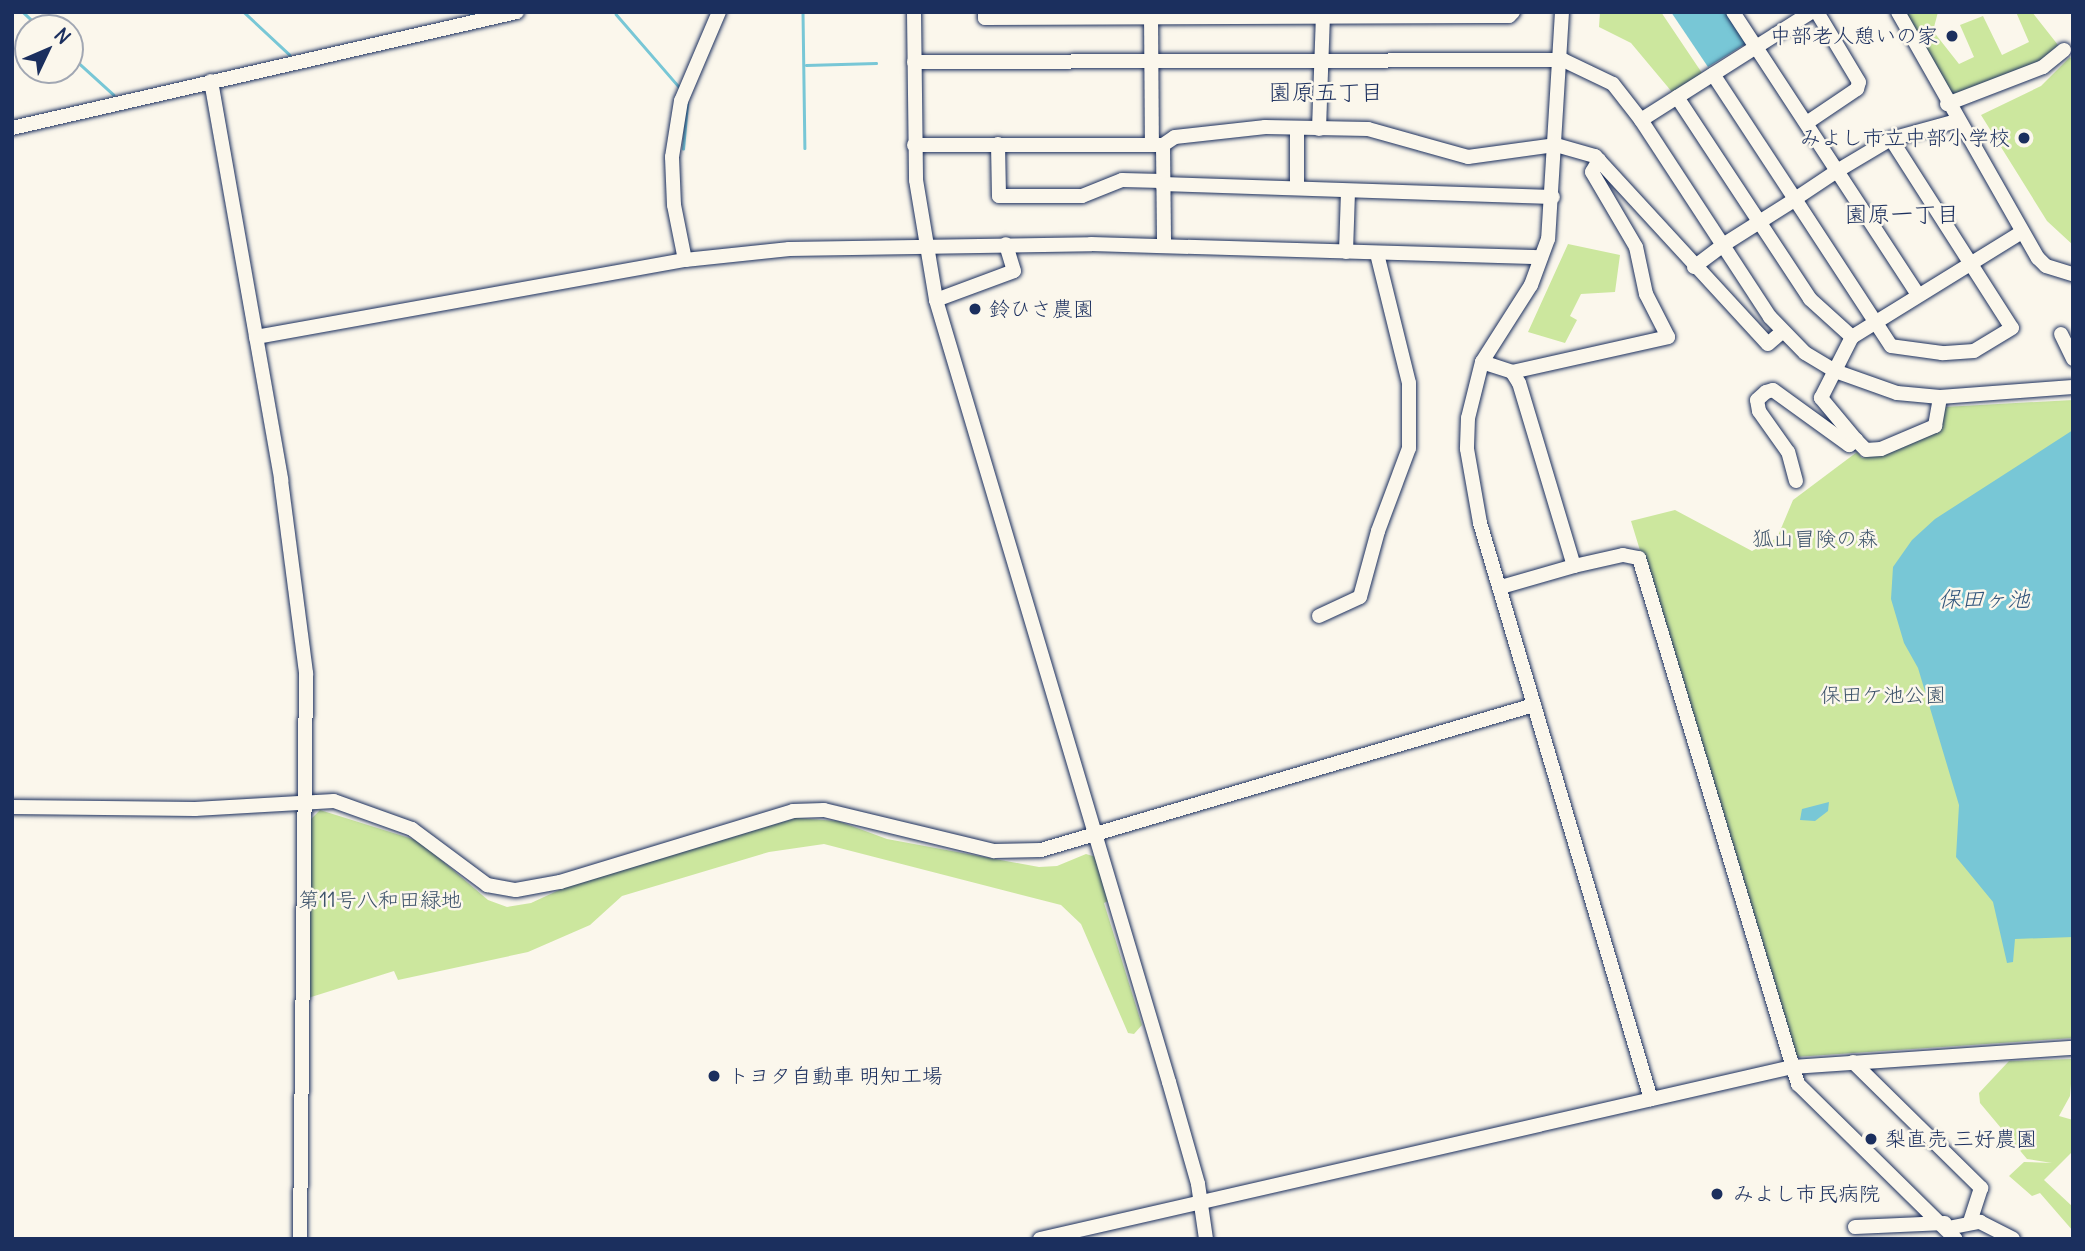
<!DOCTYPE html>
<meta charset="utf-8">
<style>
body{margin:0}
#map{position:relative;width:2085px;height:1251px;overflow:hidden;background:#fbf7ec;font-family:Delius,"Klee One",sans-serif}
div>[style]{position:absolute}
[style*='--x']{left:calc(var(--x)*1px);top:calc(var(--y)*1px);width:calc(var(--w)*1px);rotate:calc(var(--a)*1deg)}
.green>*{inset:0;background:#cce79e}
.water>*{inset:0;background:#78c7d6}
.stream>*{height:2.5px;margin:-1.25px;padding:0 1.25px;transform-origin:1.25px;border-radius:1.25px;background:#78c7d6}
.roads{filter:drop-shadow(0 0 2px #1b2f5e) drop-shadow(0 0 2px #1b2f5e)}
.minor>*{height:14px;margin:-7px;padding:0 7px;transform-origin:7px;border-radius:7px;background:#fbf7ec}
.dots>*{width:19px;height:19px;translate:-50% -50%;box-sizing:border-box;border:4px solid #fbf7ec;border-radius:50%}
span{translate:-50% -50%;white-space:nowrap;text-align:center;line-height:1.15;-webkit-text-stroke:5px #fbf7ec;paint-order:stroke}
.poi-label{font-size:21px;color:#1b2f5e}
.right{translate:-100% -50%;text-align:right}
.left{translate:0 -50%;text-align:left}
.park-label{font-size:21px;color:#3e546b}
.neighbourhood-label{font-size:23px;color:#1b2f5e}
.water-label{font-size:23px;color:#32557c;font-style:italic}
.frame{position:absolute;inset:0;border:14px solid #1b2f5e;pointer-events:none}
.north{position:absolute;left:14px;top:14px;width:70px;height:70px;box-sizing:border-box;background:#fbf7ec;border:2px solid #a1a7b3;border-radius:50%;rotate:46deg;font-size:19px;font-weight:700;line-height:28px;text-align:center;color:#1b2f5e}
.north::after{content:'';display:block;margin:auto;width:24px;height:32px;background:#1b2f5e;clip-path:polygon(50% 0,100% 100%,50% 72%,0 100%)}
</style>
<div id="map">
<div class="green">
<div style="clip-path:polygon(1600px 12px,1661px 12px,1702px 73px,1672px 92px,1631px 43px,1599px 27px)"></div>
<div style="clip-path:polygon(1904px 12px,1938px 12px,1933px 31px,1959px 64px,1974px 57px,1960px 25px,1983px 16px,2002px 55px,2029px 42px,2016px 12px,2032px 12px,2058px 45px,2040px 61px,1950px 97px)"></div>
<div style="clip-path:polygon(2070px 57px,2073px 60px,2073px 245px,2047px 221px,1981px 115px,2041px 86px)"></div>
<div style="clip-path:polygon(1568px 244px,1620px 255px,1615px 292px,1581px 294px,1570px 316px,1577px 320px,1565px 343px,1528px 332px)"></div>
<div style="clip-path:polygon(2073px 400px,2073px 1038px,1795px 1057px,1631px 521px,1675px 510px,1752px 551px,1777px 538px,1793px 500px,1857px 452px,1862px 458px,1916px 438px,1944px 407px)"></div>
<div style="clip-path:polygon(320px 810px,419px 841px,488px 900px,507px 907px,531px 903px,570px 885px,796px 818px,838px 821px,887px 839px,1039px 867px,1057px 866px,1086px 854px,1096px 857px,1108px 901px,1104px 903px,1142px 1025px,1134px 1034px,1128px 1033px,1081px 924px,1061px 905px,824px 844px,769px 852px,622px 896px,590px 925px,528px 952px,398px 980px,394px 971px,308px 998px,309px 821px)"></div>
<div style="clip-path:polygon(2073px 1059px,2070px 1096px,2059px 1116px,2073px 1120px,2073px 1151px,2044px 1180px,2073px 1207px,2073px 1231px,2040px 1193px,2032px 1196px,2009px 1176px,2024px 1162px,2052px 1163px,2027px 1159px,1980px 1103px,1979px 1093px,2009px 1061px)"></div>
</div>
<div class="water">
<div style="clip-path:polygon(1671px 12px,1728px 12px,1747px 43px,1708px 67px)"></div>
<div style="clip-path:polygon(2073px 430px,2073px 937px,2015px 939px,2013px 962px,2007px 963px,1993px 902px,1956px 857px,1959px 805px,1918px 668px,1904px 643px,1891px 599px,1893px 567px,1912px 540px,1935px 519px)"></div>
<div style="clip-path:polygon(1829px 802px,1828px 811px,1815px 821px,1800px 820px,1802px 809px)"></div>
</div>
<div class="stream">
<div style="--x:23;--y:12;--w:23;--a:43"></div>
<div style="--x:244;--y:12;--w:62;--a:43"></div>
<div style="--x:469;--y:12;--w:3;--a:45"></div>
<div style="--x:803;--y:12;--w:136;--a:89.2"></div>
<div style="--x:616;--y:14;--w:98;--a:49.1"></div>
<div style="--x:70;--y:55;--w:59;--a:42.3"></div>
<div style="--x:806;--y:65;--w:70;--a:-1.6"></div>
<div style="--x:683;--y:149;--w:45;--a:-84.9"></div>
</div>
<div class="roads">
<div class="minor">
<div style="--x:914;--y:12;--w:168;--a:89.3"></div>
<div style="--x:916;--y:180;--w:122;--a:80.5"></div>
<div style="--x:936;--y:300;--w:816;--a:73.41"></div>
<div style="--x:1169;--y:1082;--w:106;--a:74.1"></div>
<div style="--x:1198;--y:1184;--w:56;--a:81.7"></div>
<div style="--x:985;--y:12;--w:6;--a:90"></div>
<div style="--x:985;--y:18;--w:524;--a:-0.22"></div>
<div style="--x:1509;--y:16;--w:6;--a:-45"></div>
<div style="--x:1151;--y:12;--w:131;--a:89.6"></div>
<div style="--x:1562;--y:12;--w:227;--a:93.5"></div>
<div style="--x:1548;--y:239;--w:49;--a:110.3"></div>
<div style="--x:1531;--y:285;--w:91;--a:122.5"></div>
<div style="--x:1482;--y:362;--w:58;--a:104"></div>
<div style="--x:1468;--y:418;--w:31;--a:92"></div>
<div style="--x:1467;--y:449;--w:75;--a:80"></div>
<div style="--x:1480;--y:523;--w:601;--a:73.47"></div>
<div style="--x:1733;--y:12;--w:338;--a:56.8"></div>
<div style="--x:1898;--y:12;--w:283;--a:60.4"></div>
<div style="--x:2038;--y:258;--w:11;--a:45"></div>
<div style="--x:2046;--y:266;--w:28;--a:17"></div>
<div style="--x:914;--y:62;--w:649;--a:-0.18"></div>
<div style="--x:1563;--y:60;--w:55;--a:25.6"></div>
<div style="--x:1613;--y:84;--w:46;--a:52.1"></div>
<div style="--x:1641;--y:120;--w:235;--a:56.8"></div>
<div style="--x:1770;--y:317;--w:50;--a:45.8"></div>
<div style="--x:1805;--y:353;--w:35;--a:31"></div>
<div style="--x:1835;--y:371;--w:66;--a:19.5"></div>
<div style="--x:1897;--y:393;--w:43;--a:5.3"></div>
<div style="--x:1940;--y:397;--w:133;--a:-4.3"></div>
<div style="--x:211;--y:81;--w:405;--a:80"></div>
<div style="--x:281;--y:480;--w:195;--a:82.6"></div>
<div style="--x:306;--y:673;--w:566;--a:90.61"></div>
<div style="--x:1677;--y:97;--w:242;--a:56.6"></div>
<div style="--x:1810;--y:299;--w:57;--a:42.1"></div>
<div style="--x:1947;--y:104;--w:103;--a:-21.1"></div>
<div style="--x:2043;--y:67;--w:27;--a:-39"></div>
<div style="--x:1641;--y:120;--w:201;--a:-32.4"></div>
<div style="--x:1808;--y:122;--w:59;--a:-34"></div>
<div style="--x:1857;--y:89;--w:7;--a:-74"></div>
<div style="--x:1859;--y:82;--w:82;--a:-121"></div>
<div style="--x:12;--y:128;--w:518;--a:-12.94"></div>
<div style="--x:1319;--y:129;--w:117;--a:-88"></div>
<div style="--x:1891;--y:139;--w:68;--a:-15.3"></div>
<div style="--x:998;--y:144;--w:52;--a:88.9"></div>
<div style="--x:999;--y:196;--w:83;--a:0"></div>
<div style="--x:1082;--y:196;--w:43;--a:-21.8"></div>
<div style="--x:1122;--y:180;--w:40;--a:1.4"></div>
<div style="--x:914;--y:145;--w:249;--a:0"></div>
<div style="--x:1163;--y:145;--w:14;--a:-34"></div>
<div style="--x:1175;--y:137;--w:91;--a:-6.3"></div>
<div style="--x:1265;--y:127;--w:103;--a:1.1"></div>
<div style="--x:1368;--y:129;--w:104;--a:15.6"></div>
<div style="--x:1468;--y:157;--w:89;--a:-7.8"></div>
<div style="--x:1556;--y:145;--w:41;--a:15.8"></div>
<div style="--x:1595;--y:156;--w:255;--a:47.4"></div>
<div style="--x:1768;--y:344;--w:18;--a:-41"></div>
<div style="--x:1163;--y:145;--w:101;--a:89.4"></div>
<div style="--x:1162;--y:184;--w:391;--a:1.9"></div>
<div style="--x:1297;--y:188;--w:60;--a:-90"></div>
<div style="--x:1346;--y:252;--w:60;--a:-88.1"></div>
<div style="--x:685;--y:260;--w:56;--a:-101.3"></div>
<div style="--x:674;--y:205;--w:48;--a:-92.4"></div>
<div style="--x:672;--y:157;--w:57;--a:-80.9"></div>
<div style="--x:681;--y:101;--w:97;--a:-66.9"></div>
<div style="--x:1694;--y:267;--w:36;--a:-37"></div>
<div style="--x:1723;--y:245;--w:80;--a:-32.3"></div>
<div style="--x:1791;--y:202;--w:5;--a:-37"></div>
<div style="--x:1795;--y:199;--w:50;--a:-33.7"></div>
<div style="--x:1837;--y:171;--w:63;--a:-30.7"></div>
<div style="--x:1891;--y:139;--w:224;--a:57.4"></div>
<div style="--x:2012;--y:328;--w:44;--a:148.8"></div>
<div style="--x:1974;--y:351;--w:32;--a:176"></div>
<div style="--x:1942;--y:353;--w:51;--a:-172.2"></div>
<div style="--x:1891;--y:346;--w:27;--a:-123"></div>
<div style="--x:1876;--y:323;--w:148;--a:-123.2"></div>
<div style="--x:1795;--y:199;--w:149;--a:-123.3"></div>
<div style="--x:936;--y:300;--w:83;--a:-20.4"></div>
<div style="--x:1014;--y:271;--w:28;--a:-107"></div>
<div style="--x:2061;--y:334;--w:28;--a:64"></div>
<div style="--x:256;--y:337;--w:436;--a:-10.2"></div>
<div style="--x:685;--y:260;--w:105;--a:-6"></div>
<div style="--x:789;--y:249;--w:302;--a:-0.9"></div>
<div style="--x:1091;--y:244;--w:450;--a:1.7"></div>
<div style="--x:1482;--y:362;--w:32;--a:18"></div>
<div style="--x:1856;--y:440;--w:55;--a:-129.8"></div>
<div style="--x:1821;--y:398;--w:68;--a:-63.1"></div>
<div style="--x:1852;--y:337;--w:200;--a:-31.7"></div>
<div style="--x:1796;--y:481;--w:30;--a:-105"></div>
<div style="--x:1788;--y:452;--w:50;--a:-125.3"></div>
<div style="--x:1759;--y:411;--w:11;--a:-100"></div>
<div style="--x:1757;--y:400;--w:12;--a:-42"></div>
<div style="--x:1766;--y:392;--w:7;--a:-16"></div>
<div style="--x:1773;--y:390;--w:94;--a:35.9"></div>
<div style="--x:1849;--y:445;--w:9;--a:-36"></div>
<div style="--x:1856;--y:440;--w:14;--a:45"></div>
<div style="--x:1866;--y:450;--w:15;--a:-4"></div>
<div style="--x:1881;--y:449;--w:59;--a:-23.1"></div>
<div style="--x:1935;--y:426;--w:29;--a:-80"></div>
<div style="--x:1574;--y:566;--w:191;--a:-106.7"></div>
<div style="--x:1519;--y:383;--w:13;--a:-122"></div>
<div style="--x:1512;--y:372;--w:160;--a:-12.6"></div>
<div style="--x:1668;--y:337;--w:48;--a:-117.1"></div>
<div style="--x:1646;--y:294;--w:48;--a:-102"></div>
<div style="--x:1636;--y:247;--w:87;--a:-120.4"></div>
<div style="--x:1592;--y:172;--w:14;--a:-60"></div>
<div style="--x:1501;--y:587;--w:76;--a:-16"></div>
<div style="--x:1574;--y:566;--w:50;--a:-12.7"></div>
<div style="--x:1623;--y:555;--w:16;--a:11"></div>
<div style="--x:1639;--y:558;--w:550;--a:73.18"></div>
<div style="--x:1798;--y:1084;--w:221;--a:44.5"></div>
<div style="--x:1319;--y:616;--w:45;--a:-24.9"></div>
<div style="--x:1360;--y:597;--w:68;--a:-74.7"></div>
<div style="--x:1378;--y:531;--w:89;--a:-69.5"></div>
<div style="--x:1409;--y:448;--w:65;--a:-90"></div>
<div style="--x:1409;--y:383;--w:133;--a:-103.9"></div>
<div style="--x:12;--y:807;--w:183;--a:0.6"></div>
<div style="--x:195;--y:809;--w:139;--a:-3.3"></div>
<div style="--x:334;--y:801;--w:83;--a:19.7"></div>
<div style="--x:412;--y:829;--w:94;--a:36.7"></div>
<div style="--x:487;--y:885;--w:29;--a:10"></div>
<div style="--x:516;--y:890;--w:45;--a:-10.3"></div>
<div style="--x:560;--y:882;--w:244;--a:-16.9"></div>
<div style="--x:793;--y:811;--w:31;--a:-2"></div>
<div style="--x:824;--y:810;--w:175;--a:13.6"></div>
<div style="--x:994;--y:851;--w:47;--a:-1.2"></div>
<div style="--x:1041;--y:850;--w:514;--a:-16.39"></div>
<div style="--x:1853;--y:1062;--w:180;--a:44.5"></div>
<div style="--x:1981;--y:1188;--w:36;--a:108"></div>
<div style="--x:1855;--y:1227;--w:90;--a:-2.5"></div>
<div style="--x:1948;--y:1228;--w:33;--a:-11"></div>
<div style="--x:1980;--y:1222;--w:37;--a:27"></div>
<div style="--x:1040;--y:1239;--w:771;--a:-12.88"></div>
<div style="--x:1792;--y:1067;--w:282;--a:-3.9"></div>
</div>
</div>
<div class="dots">
<div style="left:1952px;top:36px;background:#1b2f5e"></div>
<div style="left:2024px;top:138px;background:#1b2f5e"></div>
<div style="left:975px;top:309px;background:#1b2f5e"></div>
<div style="left:714px;top:1076px;background:#1b2f5e"></div>
<div style="left:1871px;top:1139px;background:#1b2f5e"></div>
<div style="left:1717px;top:1194px;background:#1b2f5e"></div>
</div>
<div class="poi-label">
<span class="right" style="left:1938px;top:36px">中部老人憩いの家</span>
<span class="right" style="left:2010px;top:138px">みよし市立中部小学校</span>
<span class="left" style="left:989px;top:309px">鈴ひさ農園</span>
<span class="left" style="left:728px;top:1076px">トヨタ自動車 明知工場</span>
<span class="left" style="left:1885px;top:1139px">梨直売 三好農園</span>
<span class="left" style="left:1733px;top:1194px">みよし市民病院</span>
</div>
<div class="park-label">
<span style="left:1815px;top:539px">狐山冒険の森</span>
<span style="left:1883px;top:695px">保田ケ池公園</span>
<span style="left:380px;top:900px">第11号八和田緑地</span>
</div>
<div class="neighbourhood-label">
<span style="left:1326px;top:92px">園原五丁目</span>
<span style="left:1902px;top:214px">園原一丁目</span>
</div>
<div class="water-label">
<span style="left:1984px;top:599px">保田ヶ池</span>
</div>
<div class="frame"></div>
<div class="north">N</div>
</div>
